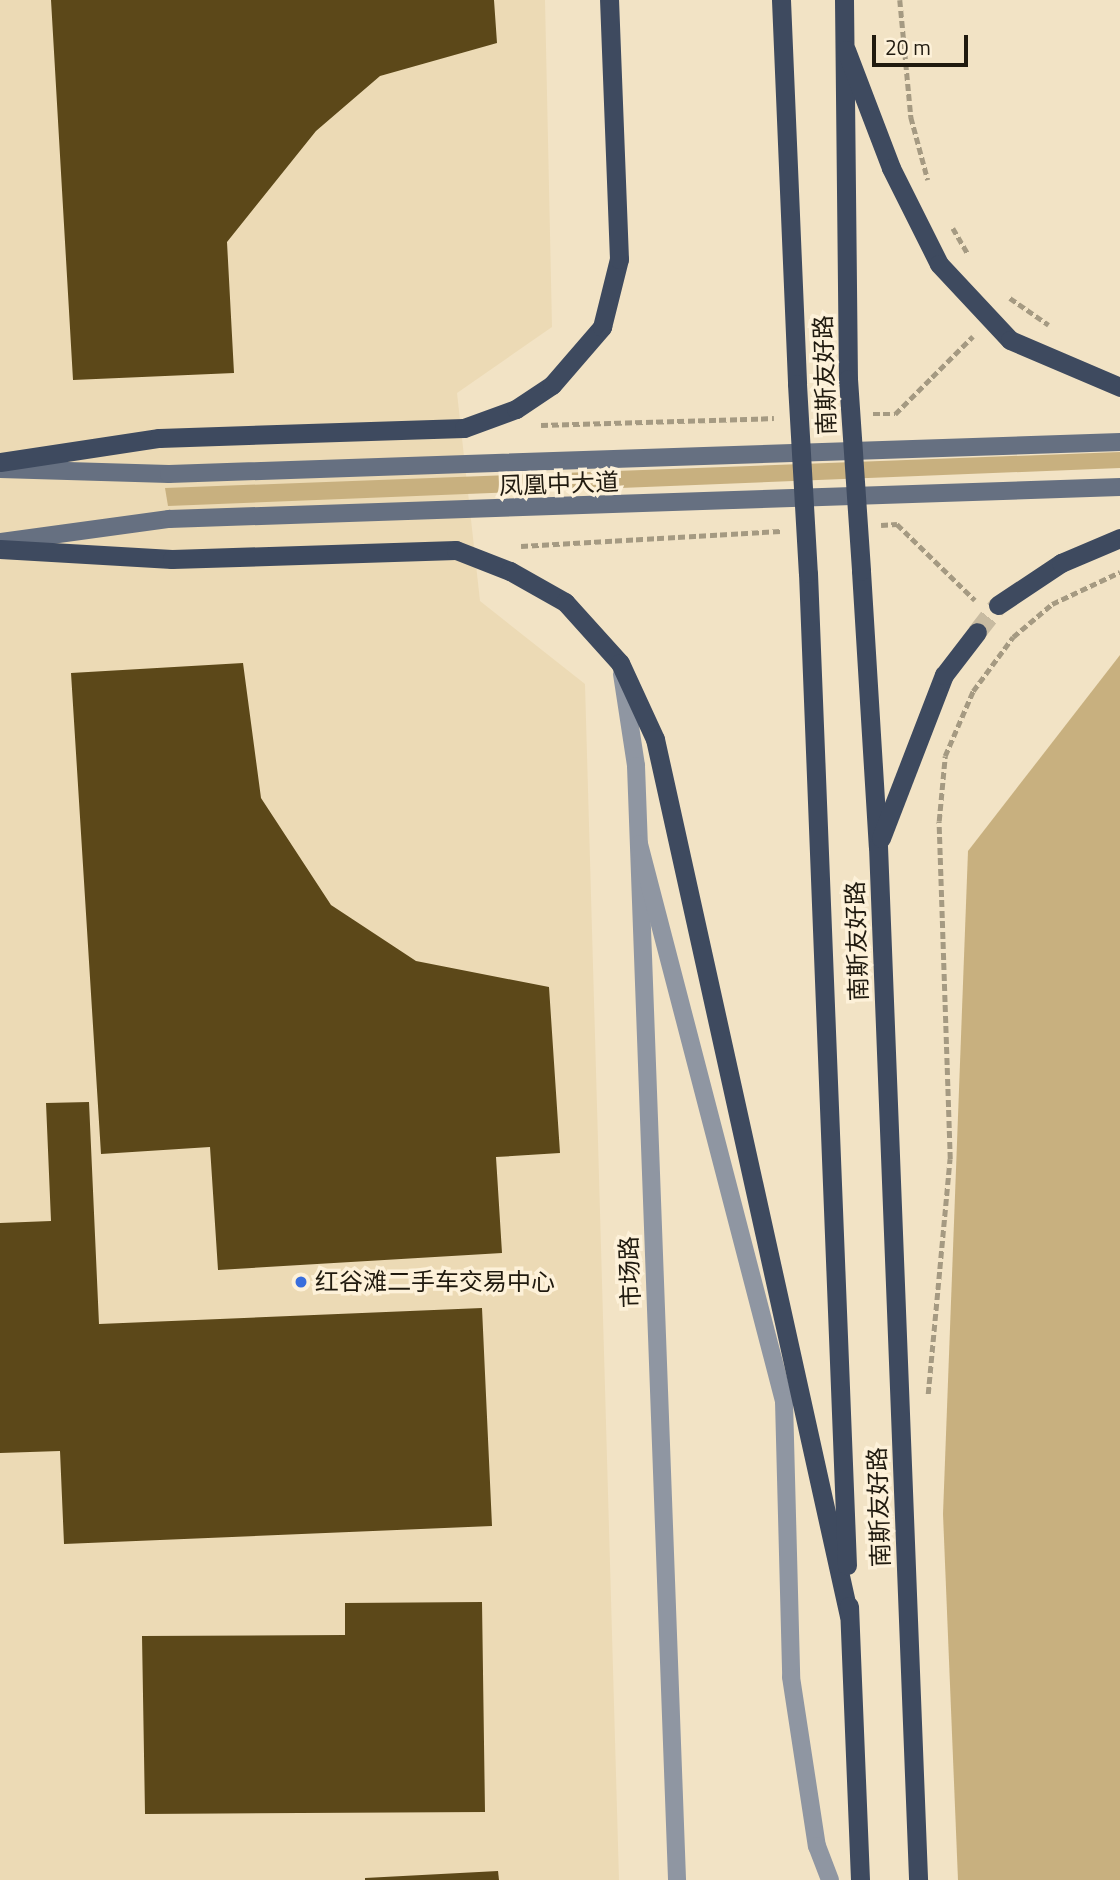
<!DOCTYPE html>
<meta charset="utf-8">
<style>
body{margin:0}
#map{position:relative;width:1120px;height:1880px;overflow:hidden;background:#f2e3c5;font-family:"Titillium Web","Noto Sans SC",sans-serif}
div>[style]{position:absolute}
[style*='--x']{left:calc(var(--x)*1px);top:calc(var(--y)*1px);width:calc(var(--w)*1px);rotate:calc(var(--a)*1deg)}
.built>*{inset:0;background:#ecdab5}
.green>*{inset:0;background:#c8b07f}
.building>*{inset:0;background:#5c4819}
.trunk-tunnel>*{height:19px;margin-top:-9.5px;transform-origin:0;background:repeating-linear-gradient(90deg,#c8bba1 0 19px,transparent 0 29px)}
.path>*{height:4.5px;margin-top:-2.25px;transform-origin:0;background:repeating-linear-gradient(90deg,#a59a82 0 7px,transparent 0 10.5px)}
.minor>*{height:18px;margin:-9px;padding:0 9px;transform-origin:9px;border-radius:9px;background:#8f96a2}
.tertiary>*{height:18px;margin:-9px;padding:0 9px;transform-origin:9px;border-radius:9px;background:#8f96a2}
.secondary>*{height:18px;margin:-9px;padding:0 9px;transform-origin:9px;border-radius:9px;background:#667081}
.trunk>*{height:19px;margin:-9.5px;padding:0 9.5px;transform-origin:9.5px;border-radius:9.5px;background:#3e4a5f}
.trunk-bridge>*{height:19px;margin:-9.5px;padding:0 9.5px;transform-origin:9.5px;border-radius:9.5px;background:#3e4a5f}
.dots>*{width:19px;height:19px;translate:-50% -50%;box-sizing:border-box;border:4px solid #fdf1d9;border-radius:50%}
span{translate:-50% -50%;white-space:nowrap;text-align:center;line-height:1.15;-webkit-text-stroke:7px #fdf1d9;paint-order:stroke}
.street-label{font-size:24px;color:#201a0f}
.poi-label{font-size:24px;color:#201a0f}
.left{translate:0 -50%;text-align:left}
.scale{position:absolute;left:872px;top:35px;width:96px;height:32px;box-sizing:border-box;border:4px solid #201a0f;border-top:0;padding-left:9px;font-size:21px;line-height:24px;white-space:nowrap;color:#201a0f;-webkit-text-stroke:5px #fdf1d9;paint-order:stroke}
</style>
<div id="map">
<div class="built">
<div style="clip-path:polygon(0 0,545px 0,552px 327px,457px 393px,480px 601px,585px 684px,619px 1880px,0 1880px)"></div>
</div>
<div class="green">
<div style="clip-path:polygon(1120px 452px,1120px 468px,168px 506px,165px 488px)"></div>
<div style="clip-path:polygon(1120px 655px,1120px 1880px,958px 1880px,943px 1514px,968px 851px)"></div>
</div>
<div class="building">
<div style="clip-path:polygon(51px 0,494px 0,497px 43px,380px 76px,316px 131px,227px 242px,234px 373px,73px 380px)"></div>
<div style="clip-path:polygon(243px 663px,261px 798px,331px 905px,416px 961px,549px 987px,560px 1153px,496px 1157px,502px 1253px,218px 1270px,210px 1147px,101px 1154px,71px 673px)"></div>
<div style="clip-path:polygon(89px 1102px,99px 1324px,482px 1308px,492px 1526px,64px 1544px,60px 1451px,0 1453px,0 1223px,51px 1221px,46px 1103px)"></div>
<div style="clip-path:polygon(482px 1602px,485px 1812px,145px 1814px,142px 1636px,345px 1635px,345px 1603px)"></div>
<div style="clip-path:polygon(498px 1871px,499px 1880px,365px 1880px,365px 1878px)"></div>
</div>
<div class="trunk-tunnel">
<div style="--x:977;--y:632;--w:34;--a:-52"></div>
</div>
<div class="path">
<div style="--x:900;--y:0;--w:118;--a:84.6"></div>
<div style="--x:911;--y:117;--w:65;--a:74.9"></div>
<div style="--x:953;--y:228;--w:30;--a:60"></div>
<div style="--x:1010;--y:298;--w:47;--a:34.7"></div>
<div style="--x:873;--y:414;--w:22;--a:0"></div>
<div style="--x:895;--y:414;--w:110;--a:-45"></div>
<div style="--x:541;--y:425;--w:233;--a:-1.7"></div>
<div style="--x:881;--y:525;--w:16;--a:-4"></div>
<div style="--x:897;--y:524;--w:109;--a:44.3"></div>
<div style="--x:521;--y:546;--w:260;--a:-3.3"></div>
<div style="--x:928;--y:1394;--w:236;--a:-84.7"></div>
<div style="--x:950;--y:1159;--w:338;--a:-91.9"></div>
<div style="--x:939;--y:821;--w:65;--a:-84.7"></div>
<div style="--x:945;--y:756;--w:71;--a:-66.7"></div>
<div style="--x:973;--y:691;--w:67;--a:-53.5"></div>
<div style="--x:1013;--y:637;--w:51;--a:-40.2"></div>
<div style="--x:1052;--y:604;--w:75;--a:-25.2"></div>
</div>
<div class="minor">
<div style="--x:622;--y:674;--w:93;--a:81.3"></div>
<div style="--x:636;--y:766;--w:1115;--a:87.89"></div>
</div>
<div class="tertiary">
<div style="--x:639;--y:844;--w:576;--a:75.41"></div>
<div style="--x:784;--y:1401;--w:276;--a:88.5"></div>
<div style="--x:791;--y:1677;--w:171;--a:81.3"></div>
<div style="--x:817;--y:1846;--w:36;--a:69"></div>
</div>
<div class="secondary">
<div style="--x:0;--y:469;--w:169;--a:1.7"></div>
<div style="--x:169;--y:474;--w:952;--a:-1.93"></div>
<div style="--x:0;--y:542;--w:171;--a:-7.8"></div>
<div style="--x:169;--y:519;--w:952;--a:-1.93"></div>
</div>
<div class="trunk">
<div style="--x:781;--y:0;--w:384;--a:87.6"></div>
<div style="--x:844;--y:0;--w:379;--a:89.4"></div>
<div style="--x:846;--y:50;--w:126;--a:69.1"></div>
<div style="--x:891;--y:168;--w:107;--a:63.4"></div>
<div style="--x:939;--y:264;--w:104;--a:46.9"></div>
<div style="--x:1010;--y:340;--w:120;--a:23.1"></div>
<div style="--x:0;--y:462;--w:161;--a:-8.6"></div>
<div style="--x:159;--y:438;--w:305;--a:-1.9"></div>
<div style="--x:464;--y:428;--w:55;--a:-20.1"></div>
<div style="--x:516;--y:409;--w:43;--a:-33.7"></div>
<div style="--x:552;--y:385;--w:77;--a:-49.2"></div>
<div style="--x:602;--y:327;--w:70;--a:-76"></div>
<div style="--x:619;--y:259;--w:259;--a:-92.2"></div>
<div style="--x:0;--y:549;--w:172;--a:3.3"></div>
<div style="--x:172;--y:559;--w:284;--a:-1.8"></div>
<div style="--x:456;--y:550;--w:58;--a:21.3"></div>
<div style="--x:510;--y:571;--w:63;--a:29.4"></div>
<div style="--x:565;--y:602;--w:82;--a:48"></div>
<div style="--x:620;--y:663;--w:84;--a:65.3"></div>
<div style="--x:655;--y:739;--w:898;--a:77.53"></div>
<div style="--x:861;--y:571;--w:276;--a:86.5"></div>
<div style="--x:878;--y:846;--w:1035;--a:87.78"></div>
<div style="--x:808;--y:573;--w:993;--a:87.75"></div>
<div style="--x:998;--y:605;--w:76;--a:-33.7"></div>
<div style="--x:1061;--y:563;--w:64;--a:-23"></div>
<div style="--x:881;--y:838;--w:175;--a:-68.9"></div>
<div style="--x:944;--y:675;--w:54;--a:-52.5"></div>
<div style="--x:849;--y:1606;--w:274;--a:87.7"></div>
</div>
<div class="trunk-bridge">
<div style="--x:848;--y:379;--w:192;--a:86.1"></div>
<div style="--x:797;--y:384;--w:189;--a:86.7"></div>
</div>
<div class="dots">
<div style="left:301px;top:1282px;background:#396edd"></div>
</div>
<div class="street-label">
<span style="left:825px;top:375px;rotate:-92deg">南斯友好路</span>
<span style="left:559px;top:484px;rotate:-2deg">凤凰中大道</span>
<span style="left:857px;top:941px;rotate:-92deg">南斯友好路</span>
<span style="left:630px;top:1272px;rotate:-92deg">市场路</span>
<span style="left:879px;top:1507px;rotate:-92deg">南斯友好路</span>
</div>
<div class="poi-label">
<span class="left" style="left:315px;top:1282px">红谷滩二手车交易中心</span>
</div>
<div class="scale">20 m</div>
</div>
